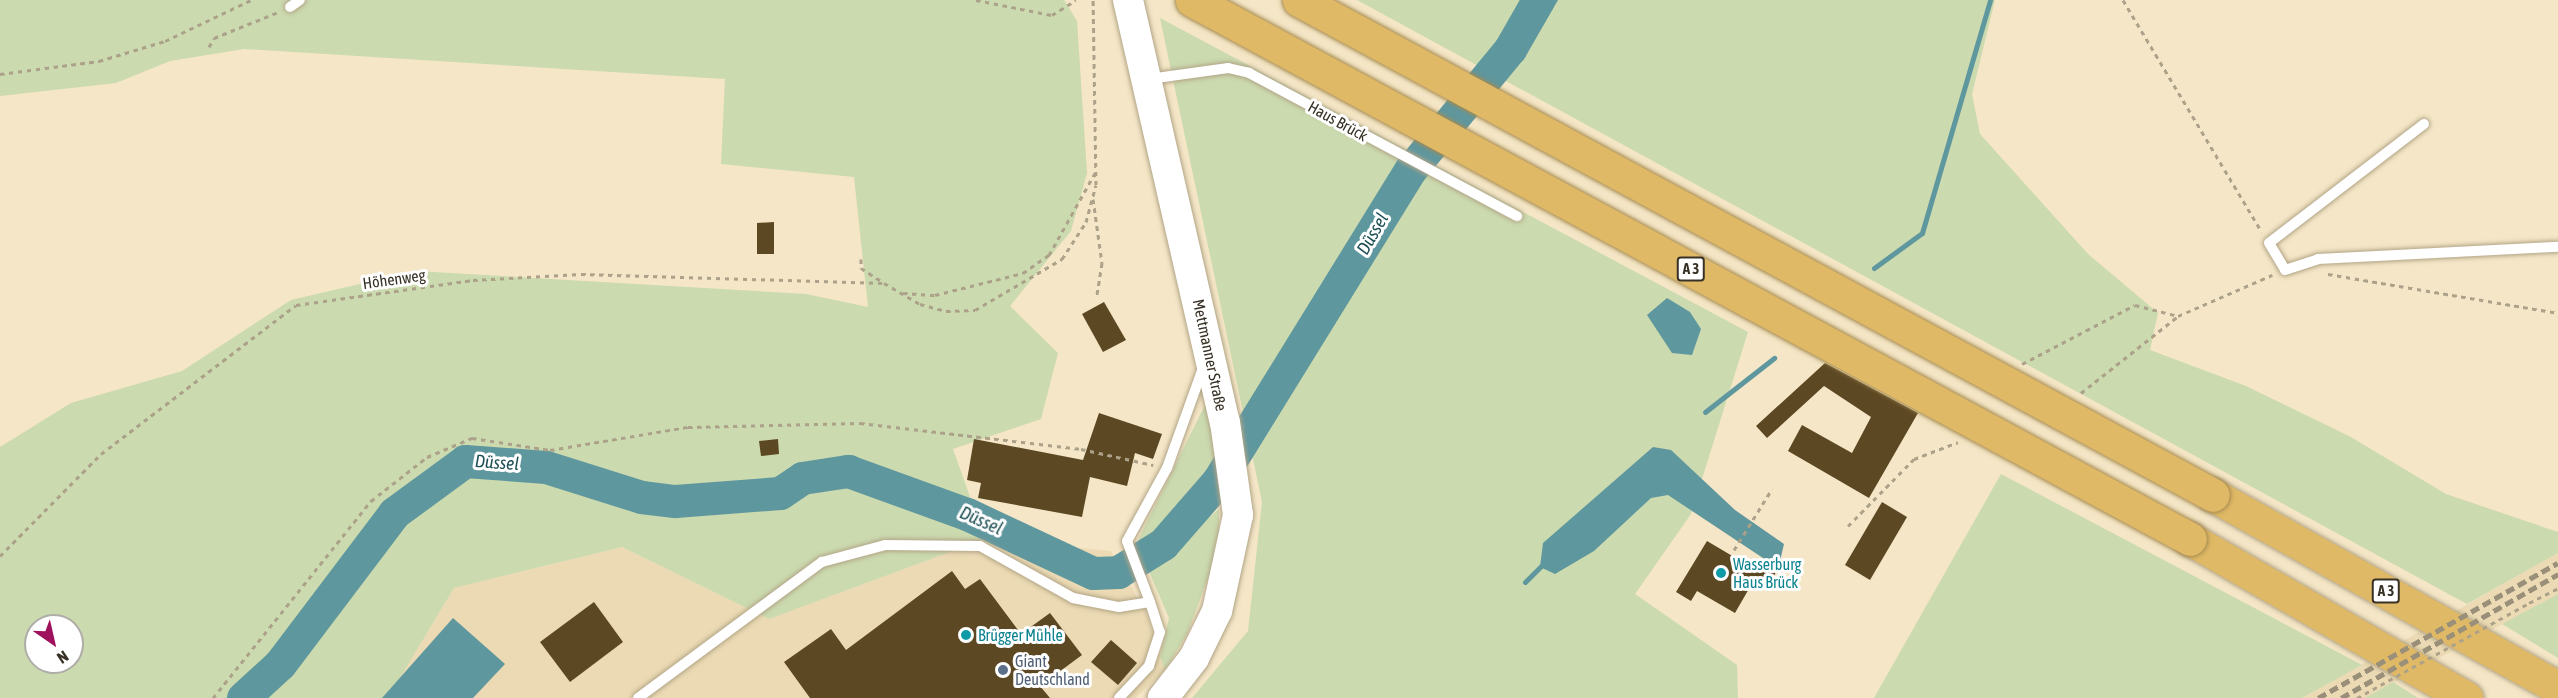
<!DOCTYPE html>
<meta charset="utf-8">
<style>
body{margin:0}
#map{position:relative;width:2558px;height:698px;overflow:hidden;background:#f4e6c6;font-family:"Asap Condensed",sans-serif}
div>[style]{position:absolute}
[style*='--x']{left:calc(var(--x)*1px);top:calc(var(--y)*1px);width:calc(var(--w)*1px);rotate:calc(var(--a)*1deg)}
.built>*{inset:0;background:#ebdab3}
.green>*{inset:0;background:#cbdaaf}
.water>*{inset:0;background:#5f979e}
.stream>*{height:5px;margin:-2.5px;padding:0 2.5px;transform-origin:2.5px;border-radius:2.5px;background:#5f979e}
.river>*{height:33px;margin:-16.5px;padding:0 16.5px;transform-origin:16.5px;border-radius:16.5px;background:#5f979e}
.building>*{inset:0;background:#5d4824}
.path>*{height:3px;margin-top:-1.5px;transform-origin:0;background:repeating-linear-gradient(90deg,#aca189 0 4.5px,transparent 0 9px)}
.roads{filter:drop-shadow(0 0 2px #b2a587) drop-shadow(0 0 2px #b2a587)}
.service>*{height:10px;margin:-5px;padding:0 5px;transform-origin:5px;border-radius:5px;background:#fff}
.secondary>*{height:30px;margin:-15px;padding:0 15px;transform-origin:15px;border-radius:15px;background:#fff}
.motorway>*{height:33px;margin:-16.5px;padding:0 16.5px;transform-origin:16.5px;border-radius:16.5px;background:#e0b966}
.rail>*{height:4.5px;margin-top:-2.25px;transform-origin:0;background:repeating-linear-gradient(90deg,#9a907a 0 9px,transparent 0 13.5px)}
.path-bridge>*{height:3px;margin-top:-1.5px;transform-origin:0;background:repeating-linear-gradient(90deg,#aca189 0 4.5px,transparent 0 9px)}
.bridges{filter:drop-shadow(0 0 2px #a58a50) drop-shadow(0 0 2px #a58a50)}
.motorway-bridge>*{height:33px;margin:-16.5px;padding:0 16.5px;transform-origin:16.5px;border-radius:16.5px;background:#e0b966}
.dots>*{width:16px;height:16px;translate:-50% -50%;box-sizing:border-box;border:3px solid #fff;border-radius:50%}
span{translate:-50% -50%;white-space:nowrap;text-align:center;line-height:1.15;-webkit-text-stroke:6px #fff;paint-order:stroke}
.shield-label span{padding:2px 4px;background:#fff;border:2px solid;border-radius:4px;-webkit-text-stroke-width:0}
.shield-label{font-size:15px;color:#383226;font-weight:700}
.street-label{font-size:16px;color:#383226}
.culture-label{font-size:16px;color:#0d838f}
.left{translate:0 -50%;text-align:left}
.service-label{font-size:16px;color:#4e5e75}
.water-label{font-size:18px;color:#1d4f54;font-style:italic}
.north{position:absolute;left:24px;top:614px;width:60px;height:60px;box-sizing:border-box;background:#fff;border:2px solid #afada8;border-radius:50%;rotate:146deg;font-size:16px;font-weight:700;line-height:24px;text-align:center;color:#383226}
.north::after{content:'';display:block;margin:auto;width:21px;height:27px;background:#9f115c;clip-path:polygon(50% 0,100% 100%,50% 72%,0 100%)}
</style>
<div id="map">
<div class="built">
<div style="clip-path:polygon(985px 539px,1111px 551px,1146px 613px,1165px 670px,1135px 698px,388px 698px,454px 588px,622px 547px,769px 619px)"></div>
<div style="clip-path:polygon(2558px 553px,2558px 594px,2365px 698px,2303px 698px)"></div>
</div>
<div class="green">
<div style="clip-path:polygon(evenodd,0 0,1064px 0,1077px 21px,1087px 173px,1071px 231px,1010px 306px,1058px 353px,1041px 419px,953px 449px,985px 539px,769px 619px,622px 547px,454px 588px,388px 698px,0 698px,0 447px,71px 403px,182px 371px,291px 300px,416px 271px,806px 294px,868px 307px,854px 177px,721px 164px,725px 79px,244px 49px,170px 61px,116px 83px,0 96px,0 0,36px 626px,72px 626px,72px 662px,36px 662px,36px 626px)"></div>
<div style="clip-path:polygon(1357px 0,1995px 0,1972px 94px,1980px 134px,2088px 254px,2158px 313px,2150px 350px,2246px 386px,2349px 436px,2446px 494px,2558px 532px,2558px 553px,2467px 604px)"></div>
<div style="clip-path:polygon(1160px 18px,1748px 332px,1691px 514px,1635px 594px,1737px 665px,1738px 698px,1192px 698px,1248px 631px,1262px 502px)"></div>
<div style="clip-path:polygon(1210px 395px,1220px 462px,1148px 543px,1134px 548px)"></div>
<div style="clip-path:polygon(2001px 474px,2362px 665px,2302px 698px,1874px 698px)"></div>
<div style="clip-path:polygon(1219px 509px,1219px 549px,1187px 634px,1165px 670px,1160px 656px,1169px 618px,1148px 569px)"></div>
<div style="clip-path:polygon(2558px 594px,2558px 658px,2502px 624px)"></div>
<div style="clip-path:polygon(2393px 682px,2418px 698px,2365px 698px)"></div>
</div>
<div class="water">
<div style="clip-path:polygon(1533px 0,1558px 0,1523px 60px,1501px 54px)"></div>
<div style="clip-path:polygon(1667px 298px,1690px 312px,1701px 329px,1692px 355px,1672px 353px,1647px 315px)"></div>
<div style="clip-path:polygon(1653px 447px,1671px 450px,1735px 510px,1784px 544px,1780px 561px,1769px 562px,1668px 495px,1651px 498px,1594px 551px,1555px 574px,1540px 567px,1543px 543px)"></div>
<div style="clip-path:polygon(453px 618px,505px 664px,473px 698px,382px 698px)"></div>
</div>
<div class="stream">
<div style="--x:1874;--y:268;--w:59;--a:-36.1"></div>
<div style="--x:1922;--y:233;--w:243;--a:-73.7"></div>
<div style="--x:1705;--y:412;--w:88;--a:-38"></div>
<div style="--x:1525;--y:582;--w:28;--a:-45"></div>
</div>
<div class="river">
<div style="--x:243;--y:698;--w:50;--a:-42.6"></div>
<div style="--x:280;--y:664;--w:189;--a:-52.9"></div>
<div style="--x:394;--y:513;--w:88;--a:-36.2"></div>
<div style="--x:465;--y:461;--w:81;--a:4.2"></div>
<div style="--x:546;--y:467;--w:100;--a:17.5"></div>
<div style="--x:641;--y:497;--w:34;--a:7"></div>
<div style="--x:675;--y:501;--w:105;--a:-4.4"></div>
<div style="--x:780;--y:493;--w:27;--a:-34"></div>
<div style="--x:802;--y:478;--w:47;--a:-8.7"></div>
<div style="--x:848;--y:471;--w:127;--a:19.9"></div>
<div style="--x:967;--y:514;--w:139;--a:25.1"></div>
<div style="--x:1093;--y:573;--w:25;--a:-2"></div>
<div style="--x:1118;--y:572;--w:53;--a:-31.9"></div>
<div style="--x:1163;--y:544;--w:84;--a:-48.9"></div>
<div style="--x:1218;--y:481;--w:367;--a:-58.3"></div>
<div style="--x:1411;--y:169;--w:156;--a:-50.5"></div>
<div style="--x:1510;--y:49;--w:56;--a:-60.3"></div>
</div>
<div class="building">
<div style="clip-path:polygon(774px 222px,774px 254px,757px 254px,757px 223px)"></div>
<div style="clip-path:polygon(1104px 302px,1126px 340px,1103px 352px,1082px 314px)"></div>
<div style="clip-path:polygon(1825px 363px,1918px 413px,1869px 498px,1788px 451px,1802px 425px,1852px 453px,1871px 417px,1824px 386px,1767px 438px,1756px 426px)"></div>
<div style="clip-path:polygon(1099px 413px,1162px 434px,1153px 459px,1135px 453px,1127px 486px,1090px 477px,1082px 517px,978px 498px,981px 483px,967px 480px,974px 439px,1083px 460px)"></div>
<div style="clip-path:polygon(778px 439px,779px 454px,761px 456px,759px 441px)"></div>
<div style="clip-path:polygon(1882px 502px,1907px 517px,1870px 580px,1845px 565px)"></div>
<div style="clip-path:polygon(1707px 541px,1756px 570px,1761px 563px,1776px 572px,1767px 588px,1754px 580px,1735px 613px,1697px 591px,1691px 601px,1676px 592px)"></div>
<div style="clip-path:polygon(952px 571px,965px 589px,980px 579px,1021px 634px,1050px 613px,1082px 655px,1040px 686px,1050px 698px,810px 698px,784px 662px,831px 629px,846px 650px)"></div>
<div style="clip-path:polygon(594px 602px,623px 642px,570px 682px,540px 642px)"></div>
<div style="clip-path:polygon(1111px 640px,1137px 663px,1118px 685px,1091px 662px)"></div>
</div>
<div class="path">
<div style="--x:976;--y:0;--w:77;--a:11.2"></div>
<div style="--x:1052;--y:15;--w:28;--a:-32"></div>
<div style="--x:2123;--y:0;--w:270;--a:59.1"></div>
<div style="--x:209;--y:47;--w:10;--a:-61"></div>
<div style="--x:214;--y:38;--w:69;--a:-22.1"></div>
<div style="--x:0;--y:74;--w:100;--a:-7.5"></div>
<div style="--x:99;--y:61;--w:69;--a:-16.9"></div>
<div style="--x:165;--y:41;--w:95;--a:-25.5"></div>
<div style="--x:1093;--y:199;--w:65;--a:82"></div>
<div style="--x:1102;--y:263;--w:32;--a:99"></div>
<div style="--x:861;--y:259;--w:9;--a:90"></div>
<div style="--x:861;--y:268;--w:27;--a:33"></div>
<div style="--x:884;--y:283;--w:42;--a:30.3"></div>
<div style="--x:920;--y:304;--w:27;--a:15"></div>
<div style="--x:946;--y:311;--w:29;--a:-2"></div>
<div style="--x:975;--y:310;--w:101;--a:-30.4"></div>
<div style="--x:1062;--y:259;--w:44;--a:-57"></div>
<div style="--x:1086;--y:222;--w:38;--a:-75"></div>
<div style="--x:1096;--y:185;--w:185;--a:-90.9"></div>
<div style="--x:2328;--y:274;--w:233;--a:9.6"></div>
<div style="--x:903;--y:293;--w:32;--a:4"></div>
<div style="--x:935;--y:295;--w:91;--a:-14"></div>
<div style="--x:1023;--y:273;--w:32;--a:-35"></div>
<div style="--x:1049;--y:255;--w:94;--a:-60.7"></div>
<div style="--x:2022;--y:364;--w:127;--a:-27.6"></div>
<div style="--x:2135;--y:305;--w:44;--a:14.3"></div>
<div style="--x:2081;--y:393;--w:124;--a:-38.4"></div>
<div style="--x:2178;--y:316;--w:103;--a:-23.6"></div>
<div style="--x:1848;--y:526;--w:94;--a:-45.4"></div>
<div style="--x:1914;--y:459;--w:47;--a:-21.1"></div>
<div style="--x:1734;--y:550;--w:72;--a:-58.1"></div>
<div style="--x:0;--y:556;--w:144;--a:-45.3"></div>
<div style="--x:101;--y:454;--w:245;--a:-37.4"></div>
<div style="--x:296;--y:305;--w:179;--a:-8"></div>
<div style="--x:473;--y:280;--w:108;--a:-3.2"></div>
<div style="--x:581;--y:274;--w:303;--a:1.7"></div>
<div style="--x:2529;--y:603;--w:33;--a:-27"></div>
<div style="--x:213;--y:698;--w:253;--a:-51.3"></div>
<div style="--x:371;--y:501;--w:71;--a:-38.2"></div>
<div style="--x:427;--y:457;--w:49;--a:-22.9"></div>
<div style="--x:472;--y:438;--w:79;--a:8.7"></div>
<div style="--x:550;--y:450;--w:140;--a:-9.5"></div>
<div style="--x:688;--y:427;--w:172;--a:-1.3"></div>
<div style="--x:860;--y:423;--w:223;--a:6.7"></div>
<div style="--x:1081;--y:449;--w:74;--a:12.5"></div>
</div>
<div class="roads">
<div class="service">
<div style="--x:290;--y:7;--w:12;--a:-35"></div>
<div style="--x:1149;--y:79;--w:80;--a:-7.9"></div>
<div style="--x:1228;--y:68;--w:22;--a:13"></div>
<div style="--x:1249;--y:73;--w:304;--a:28.1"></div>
<div style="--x:2424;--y:124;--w:195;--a:142.5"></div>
<div style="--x:2269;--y:243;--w:31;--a:59"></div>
<div style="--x:2285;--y:270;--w:35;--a:-18"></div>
<div style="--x:2318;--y:259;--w:240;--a:-2.9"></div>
<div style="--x:1150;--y:602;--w:65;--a:-110.7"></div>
<div style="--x:1127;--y:541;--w:83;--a:-61.3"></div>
<div style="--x:1167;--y:468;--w:109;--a:-70.2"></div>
<div style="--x:638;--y:698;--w:229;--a:-36.5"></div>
<div style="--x:822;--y:562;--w:65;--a:-15.1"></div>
<div style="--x:885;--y:545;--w:95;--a:0.6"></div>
<div style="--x:980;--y:546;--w:107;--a:29.2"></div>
<div style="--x:1073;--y:598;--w:47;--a:11.1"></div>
<div style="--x:1119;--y:607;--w:31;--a:-9"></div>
<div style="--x:1150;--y:602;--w:32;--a:72"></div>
<div style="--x:1160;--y:632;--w:36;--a:108"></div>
<div style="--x:1149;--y:666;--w:44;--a:133.2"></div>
</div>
<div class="secondary">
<div style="--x:1128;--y:0;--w:433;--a:77.1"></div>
<div style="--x:1225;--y:422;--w:94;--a:82"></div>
<div style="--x:1238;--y:515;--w:98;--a:102.3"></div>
<div style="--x:1217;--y:611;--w:52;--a:116.1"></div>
<div style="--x:1194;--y:658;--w:51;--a:127.8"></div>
</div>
<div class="motorway">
<div style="--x:2213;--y:495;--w:395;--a:29.2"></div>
<div style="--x:2190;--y:539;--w:319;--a:29.9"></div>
</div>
</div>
<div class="rail">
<div style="--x:2318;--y:698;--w:275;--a:-29.4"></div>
<div style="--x:2341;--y:698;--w:250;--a:-29.7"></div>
</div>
<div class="path-bridge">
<div style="--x:2357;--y:698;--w:196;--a:-28.9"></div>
</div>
<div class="bridges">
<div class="motorway-bridge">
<div style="--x:1192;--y:0;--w:1134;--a:28.37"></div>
<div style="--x:1299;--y:0;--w:1039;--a:28.44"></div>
</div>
</div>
<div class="dots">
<div style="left:1721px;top:573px;background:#0f9aa8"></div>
<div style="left:966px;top:635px;background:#0f9aa8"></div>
<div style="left:1003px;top:670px;background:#5c6f8a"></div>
</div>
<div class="shield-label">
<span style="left:1691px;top:269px">A 3</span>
<span style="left:2386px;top:591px">A 3</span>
</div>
<div class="street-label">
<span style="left:1338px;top:121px;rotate:29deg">Haus Brück</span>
<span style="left:394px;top:279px;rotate:-8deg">Höhenweg</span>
<span style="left:1210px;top:355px;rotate:78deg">Mettmanner Straße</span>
</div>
<div class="culture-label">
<span class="left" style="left:1733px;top:573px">Wasserburg<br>Haus Brück</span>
<span class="left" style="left:978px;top:635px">Brügger Mühle</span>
</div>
<div class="service-label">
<span class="left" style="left:1015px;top:670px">Giant<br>Deutschland</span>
</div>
<div class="water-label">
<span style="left:1373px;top:234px;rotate:-60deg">Düssel</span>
<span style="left:497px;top:463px;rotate:4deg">Düssel</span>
<span style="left:981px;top:521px;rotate:24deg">Düssel</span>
</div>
<div class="north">N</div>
</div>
